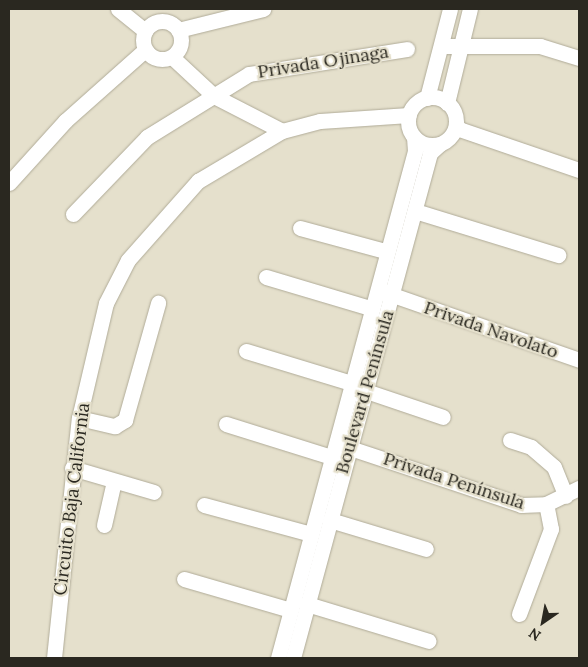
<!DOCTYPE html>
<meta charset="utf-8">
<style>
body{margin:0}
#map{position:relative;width:588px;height:667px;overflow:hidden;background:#e5e0cc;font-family:Lora,serif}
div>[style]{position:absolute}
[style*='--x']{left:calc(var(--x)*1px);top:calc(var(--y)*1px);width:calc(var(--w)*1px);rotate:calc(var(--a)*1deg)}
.roads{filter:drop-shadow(0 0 1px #b0ab98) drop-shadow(0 0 1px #b0ab98)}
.street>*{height:15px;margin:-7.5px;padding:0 7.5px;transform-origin:7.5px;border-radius:7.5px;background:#fff}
.street>.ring{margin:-7.5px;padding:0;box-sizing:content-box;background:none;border:15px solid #fff;border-radius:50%}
span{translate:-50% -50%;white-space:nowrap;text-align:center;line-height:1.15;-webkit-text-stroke:4.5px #e5e0cc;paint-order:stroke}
.street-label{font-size:18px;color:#2a2820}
.frame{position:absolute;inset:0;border:10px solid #2a2820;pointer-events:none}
.north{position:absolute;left:518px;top:597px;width:50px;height:50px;-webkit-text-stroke:4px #e5e0cc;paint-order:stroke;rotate:213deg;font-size:14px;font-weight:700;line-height:20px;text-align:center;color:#2a2820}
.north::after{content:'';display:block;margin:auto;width:18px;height:22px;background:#2a2820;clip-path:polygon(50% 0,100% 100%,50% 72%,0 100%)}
</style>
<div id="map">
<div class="roads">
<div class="street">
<div style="--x:118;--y:9;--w:35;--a:39"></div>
<div class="ring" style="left:143px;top:21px;width:23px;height:23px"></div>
<div style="--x:178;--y:30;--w:88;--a:-13.9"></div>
<div style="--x:441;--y:46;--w:99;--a:0"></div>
<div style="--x:540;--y:46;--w:41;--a:17.1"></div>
<div style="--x:172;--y:57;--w:57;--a:42.9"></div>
<div style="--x:214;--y:96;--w:76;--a:27.2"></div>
<div class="ring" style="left:408px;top:97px;width:33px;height:33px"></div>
<div style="--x:427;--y:98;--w:92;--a:-75.5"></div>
<div style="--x:447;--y:103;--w:97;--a:-76.3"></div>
<div style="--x:456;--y:124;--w:6;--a:59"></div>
<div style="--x:459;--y:129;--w:127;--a:18.9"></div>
<div style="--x:9;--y:183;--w:84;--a:-47.9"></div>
<div style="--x:65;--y:121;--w:107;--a:-41.6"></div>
<div style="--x:415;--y:211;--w:150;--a:17.1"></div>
<div style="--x:73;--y:214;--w:107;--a:-46.1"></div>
<div style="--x:147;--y:137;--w:120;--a:-31.7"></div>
<div style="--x:249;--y:74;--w:160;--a:-9"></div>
<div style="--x:300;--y:228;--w:88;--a:15.1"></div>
<div style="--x:266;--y:277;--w:109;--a:16.6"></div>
<div style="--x:384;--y:292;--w:207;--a:19.2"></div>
<div style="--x:246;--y:351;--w:110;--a:16.9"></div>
<div style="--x:366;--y:391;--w:81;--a:18.7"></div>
<div style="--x:79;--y:418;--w:37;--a:13"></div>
<div style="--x:115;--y:426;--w:12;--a:-31"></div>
<div style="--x:125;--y:420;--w:122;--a:-74.2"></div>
<div style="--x:226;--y:424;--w:110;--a:17.4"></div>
<div style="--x:510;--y:440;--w:22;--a:18"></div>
<div style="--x:531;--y:447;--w:30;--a:41"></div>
<div style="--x:554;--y:467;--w:31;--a:68"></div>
<div style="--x:341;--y:445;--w:190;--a:18.4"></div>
<div style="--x:521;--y:505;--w:25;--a:-2"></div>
<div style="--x:546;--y:504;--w:37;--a:-26"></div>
<div style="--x:72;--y:468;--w:85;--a:16.3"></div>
<div style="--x:204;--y:505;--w:111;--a:15.2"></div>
<div style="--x:330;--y:520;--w:100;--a:16.8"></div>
<div style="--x:104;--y:525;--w:45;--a:-77.2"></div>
<div style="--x:184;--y:579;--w:111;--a:16.2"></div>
<div style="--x:307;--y:604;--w:127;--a:16.9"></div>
<div style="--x:519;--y:614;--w:91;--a:-69.4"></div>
<div style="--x:551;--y:529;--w:25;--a:-101"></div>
<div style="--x:54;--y:658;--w:241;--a:-84.1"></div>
<div style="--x:79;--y:418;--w:118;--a:-76.8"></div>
<div style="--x:106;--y:303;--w:48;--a:-62.9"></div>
<div style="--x:128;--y:260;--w:106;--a:-48.5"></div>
<div style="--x:198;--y:181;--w:98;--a:-30.8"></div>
<div style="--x:282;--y:131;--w:39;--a:-15"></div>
<div style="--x:320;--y:121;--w:89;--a:-3.9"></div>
<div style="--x:278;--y:658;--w:525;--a:-74.88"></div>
<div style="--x:415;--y:151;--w:14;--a:-94"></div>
<div style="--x:293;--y:658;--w:523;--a:-74.82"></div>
<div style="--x:430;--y:153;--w:13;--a:-42"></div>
</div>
</div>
<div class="street-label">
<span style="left:323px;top:62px;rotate:-9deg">Privada Ojinaga</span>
<span style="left:491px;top:330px;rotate:19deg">Privada Navolato</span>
<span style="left:365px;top:392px;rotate:-74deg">Boulevard Península</span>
<span style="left:454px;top:481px;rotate:18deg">Privada Península</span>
<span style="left:72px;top:499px;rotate:-83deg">Circuito Baja California</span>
</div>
<div class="frame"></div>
<div class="north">N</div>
</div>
